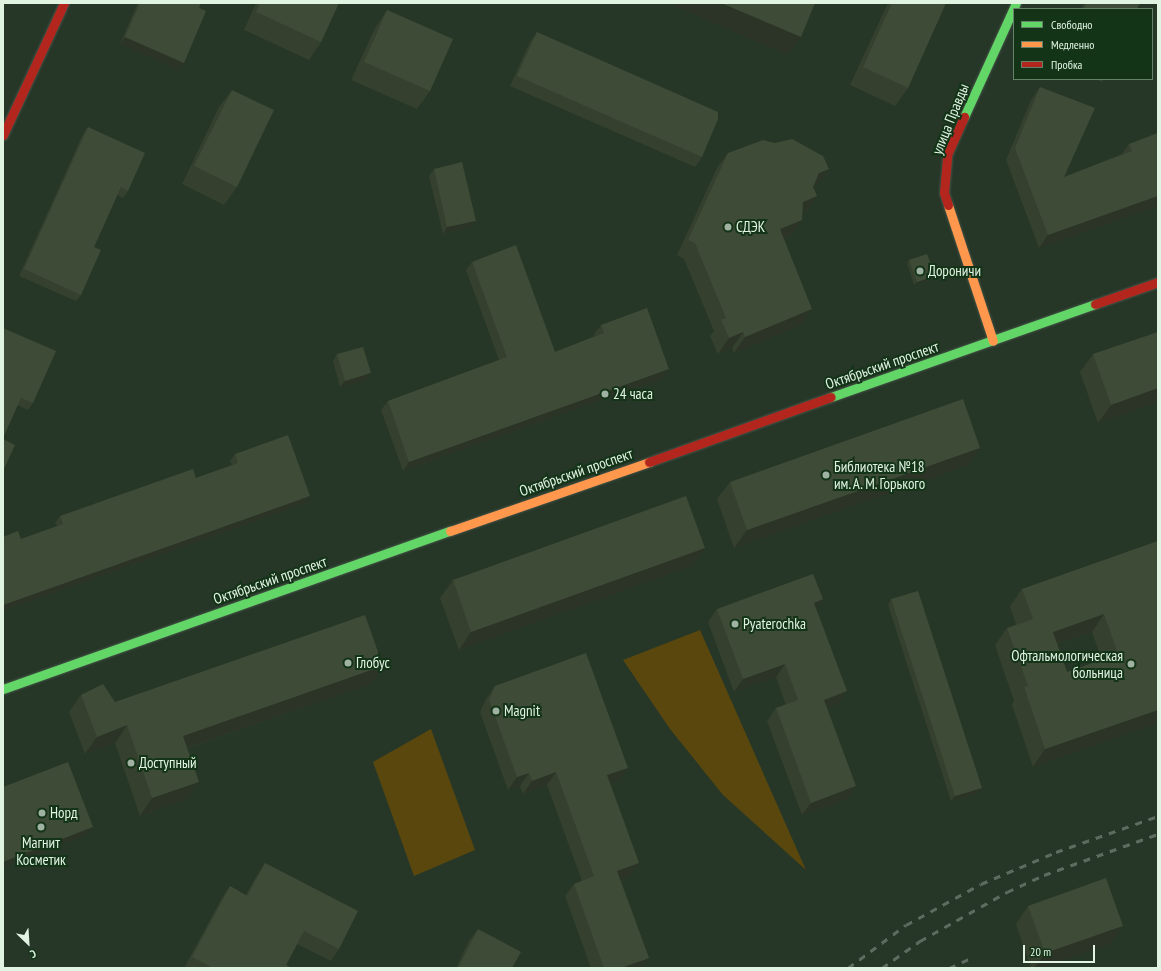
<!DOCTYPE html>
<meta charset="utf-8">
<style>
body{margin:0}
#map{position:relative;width:1161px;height:971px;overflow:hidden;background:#263728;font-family:"PT Sans Narrow",sans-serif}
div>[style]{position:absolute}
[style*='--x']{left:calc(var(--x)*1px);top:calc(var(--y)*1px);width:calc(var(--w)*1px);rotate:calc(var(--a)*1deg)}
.green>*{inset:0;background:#59470e}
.roads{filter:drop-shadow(0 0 1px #455447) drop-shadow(0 0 1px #455447)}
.fast>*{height:9px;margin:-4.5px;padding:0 4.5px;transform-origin:4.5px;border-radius:4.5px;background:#63d668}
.slow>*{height:9px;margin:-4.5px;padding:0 4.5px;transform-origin:4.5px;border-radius:4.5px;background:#ff974d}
.jam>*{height:9px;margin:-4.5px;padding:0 4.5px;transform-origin:4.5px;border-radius:4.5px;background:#b3261e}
.rail>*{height:3px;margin-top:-1.5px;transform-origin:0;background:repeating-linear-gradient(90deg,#5e6c5f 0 7px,transparent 0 14px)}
.wall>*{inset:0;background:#35402e}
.shaded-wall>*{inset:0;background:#2b3426}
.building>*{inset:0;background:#3e4b36}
.dots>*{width:11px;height:11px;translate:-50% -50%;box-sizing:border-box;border:2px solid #143418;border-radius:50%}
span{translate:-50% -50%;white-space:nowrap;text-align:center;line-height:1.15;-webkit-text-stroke:4px #143418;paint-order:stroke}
.street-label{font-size:15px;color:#e1f4e2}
.poi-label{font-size:15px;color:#e1f4e2}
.left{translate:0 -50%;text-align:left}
.right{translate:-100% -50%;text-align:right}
.frame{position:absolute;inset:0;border:4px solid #e1f4e2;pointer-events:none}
.legend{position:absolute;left:1013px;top:8px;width:140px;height:72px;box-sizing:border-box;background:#143418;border:1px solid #668169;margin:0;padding:5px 7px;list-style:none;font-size:12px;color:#e1f4e2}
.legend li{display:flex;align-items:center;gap:8px;height:20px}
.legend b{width:20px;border:1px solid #668169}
.north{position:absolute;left:8px;top:923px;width:40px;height:40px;-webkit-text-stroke:3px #143418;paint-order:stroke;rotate:155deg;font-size:11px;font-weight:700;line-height:16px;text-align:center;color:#e1f4e2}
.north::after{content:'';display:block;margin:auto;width:14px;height:18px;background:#e1f4e2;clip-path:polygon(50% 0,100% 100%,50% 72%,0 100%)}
.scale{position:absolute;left:1023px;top:945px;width:72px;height:18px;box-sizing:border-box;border:2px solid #e1f4e2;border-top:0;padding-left:5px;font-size:12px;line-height:14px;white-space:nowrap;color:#e1f4e2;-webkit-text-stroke:3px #143418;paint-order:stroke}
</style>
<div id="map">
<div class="green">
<div style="clip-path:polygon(700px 630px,806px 870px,723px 795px,670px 729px,623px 660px)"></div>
<div style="clip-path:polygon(431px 729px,475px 850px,414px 876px,373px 762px)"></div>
</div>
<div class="roads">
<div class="fast">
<div style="--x:964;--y:117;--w:125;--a:-65.5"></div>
<div style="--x:831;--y:397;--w:280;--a:-19.4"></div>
<div style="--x:3;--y:689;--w:474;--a:-19.5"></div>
</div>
<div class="slow">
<div style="--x:948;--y:205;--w:143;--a:71.7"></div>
<div style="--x:450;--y:531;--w:211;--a:-19.1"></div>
</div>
<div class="jam">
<div style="--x:3;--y:135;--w:145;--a:-65.2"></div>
<div style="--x:948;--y:205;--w:13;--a:-108"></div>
<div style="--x:944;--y:193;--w:38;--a:-85"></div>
<div style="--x:947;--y:155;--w:42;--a:-65.9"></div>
<div style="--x:1095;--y:304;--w:67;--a:-19.2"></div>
<div style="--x:649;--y:462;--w:193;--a:-19.7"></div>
</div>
</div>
<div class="rail">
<div style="--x:848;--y:968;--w:72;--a:-36.6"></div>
<div style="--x:906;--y:925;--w:85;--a:-28.7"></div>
<div style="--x:981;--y:884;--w:82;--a:-23.1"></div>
<div style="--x:1056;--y:852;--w:108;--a:-19.4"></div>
<div style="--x:882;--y:968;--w:47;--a:-35.4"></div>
<div style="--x:920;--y:941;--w:100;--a:-29.4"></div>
<div style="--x:1007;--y:892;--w:41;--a:-24.7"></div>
<div style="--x:1044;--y:875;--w:121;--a:-19.8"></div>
<div style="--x:949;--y:968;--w:24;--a:-24"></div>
</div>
<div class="wall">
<div style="clip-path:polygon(138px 3px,201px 3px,199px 8px,179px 70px,120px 44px)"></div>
<div style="clip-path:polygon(256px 3px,339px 3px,321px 42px,309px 60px,244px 30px)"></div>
<div style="clip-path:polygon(888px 3px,946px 3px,908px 88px,895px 106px,850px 85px)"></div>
<div style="clip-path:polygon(1084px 3px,1140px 3px,1137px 9px,1081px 9px)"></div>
<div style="clip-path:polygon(387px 10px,430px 91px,417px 109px,351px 80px,375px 28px)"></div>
<div style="clip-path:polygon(537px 32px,702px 157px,695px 167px,510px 86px,530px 42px)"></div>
<div style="clip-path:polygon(1094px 79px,1104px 79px,1102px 82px)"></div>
<div style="clip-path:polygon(1040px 87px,1064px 177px,1122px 154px,1129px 144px,1158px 133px,1039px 248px,1006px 160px,1031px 100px)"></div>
<div style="clip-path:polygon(232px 90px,237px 187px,224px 205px,182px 184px,219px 107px)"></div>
<div style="clip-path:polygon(88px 127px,128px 191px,123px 198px,117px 195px,94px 247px,81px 295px,76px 301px,19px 276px,83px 134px)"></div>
<div style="clip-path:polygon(728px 153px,829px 169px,817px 185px,813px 186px,813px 187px,817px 196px,806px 212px,802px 214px,802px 220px,791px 236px,784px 239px,801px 325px,734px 353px,732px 348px,718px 354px,710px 336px,714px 331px,684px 259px,677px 255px,717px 168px)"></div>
<div style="clip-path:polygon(434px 169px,471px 227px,443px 234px,429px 176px)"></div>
<div style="clip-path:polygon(909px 260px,933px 279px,914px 285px,907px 263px)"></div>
<div style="clip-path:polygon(472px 262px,555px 352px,595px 336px,594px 334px,601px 325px,663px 378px,403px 471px,381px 410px,388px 401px,499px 360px,466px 270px)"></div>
<div style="clip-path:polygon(3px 328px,33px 403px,28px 410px,18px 405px)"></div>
<div style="clip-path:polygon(1158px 332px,1158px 402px,1098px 423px,1080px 372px,1093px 354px)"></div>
<div style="clip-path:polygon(337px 354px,366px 380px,340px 387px,333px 361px)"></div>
<div style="clip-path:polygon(235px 454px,306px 503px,3px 611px,3px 537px,21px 539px,57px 526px,55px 523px,60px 516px,196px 478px,232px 465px,230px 461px)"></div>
<div style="clip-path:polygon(968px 465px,734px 548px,717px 499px,730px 482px)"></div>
<div style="clip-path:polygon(evenodd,1158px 541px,1158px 723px,1033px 767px,1012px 705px,1014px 701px,995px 645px,1007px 628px,1016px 625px,1010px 606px,1022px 589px,1158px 541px,1092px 632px,1102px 660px,1067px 672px,1057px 644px,1092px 632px)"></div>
<div style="clip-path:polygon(705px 548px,692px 566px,459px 650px,440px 598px,453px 580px)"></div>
<div style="clip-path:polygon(823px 599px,816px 609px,847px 691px,838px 704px,827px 708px,847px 799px,802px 815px,767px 721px,776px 708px,786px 705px,776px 677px,734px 692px,708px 622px,717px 609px)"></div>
<div style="clip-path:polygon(891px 599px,982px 788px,978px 793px,951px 801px,888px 605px)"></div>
<div style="clip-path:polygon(371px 684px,187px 748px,187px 799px,140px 816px,115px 743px,85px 754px,69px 712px,81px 695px,115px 702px)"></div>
<div style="clip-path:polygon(495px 686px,619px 781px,610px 784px,639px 863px,630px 876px,620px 879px,649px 958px,642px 968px,591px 968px,565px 896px,574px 884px,582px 881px,547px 785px,523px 794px,520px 786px,508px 790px,480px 712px,486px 699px)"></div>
<div style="clip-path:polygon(265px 863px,339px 949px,331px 961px,297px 944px,286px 965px,292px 968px,184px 968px,222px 898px,230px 886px,246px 895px,257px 875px)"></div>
<div style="clip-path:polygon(1028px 906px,1110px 944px,1041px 968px,1031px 968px,1016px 924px)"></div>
<div style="clip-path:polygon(478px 929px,512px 968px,456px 968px,469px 941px)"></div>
</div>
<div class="shaded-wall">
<div style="clip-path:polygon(667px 3px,721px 3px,801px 37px,788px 55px)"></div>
<div style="clip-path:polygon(125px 37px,184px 63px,179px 70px,120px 44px)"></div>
<div style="clip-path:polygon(829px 169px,817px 185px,808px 188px,819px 173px)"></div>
<div style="clip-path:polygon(817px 196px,806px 212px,792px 218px,803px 202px)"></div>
<div style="clip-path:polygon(1158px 196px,1158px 206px,1039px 248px,1048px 235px)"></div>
<div style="clip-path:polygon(802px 220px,791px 236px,769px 245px,780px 229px)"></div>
<div style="clip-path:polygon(476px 221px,471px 227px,443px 234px,447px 227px)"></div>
<div style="clip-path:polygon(935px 276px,933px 279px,914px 285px,917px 282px)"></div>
<div style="clip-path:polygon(812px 309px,801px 325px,734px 353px,745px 337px)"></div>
<div style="clip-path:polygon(743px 332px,732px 348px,718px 354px,729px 338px)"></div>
<div style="clip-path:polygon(669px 369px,663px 378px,403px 471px,409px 462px)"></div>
<div style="clip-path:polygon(371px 373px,366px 380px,340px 387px,345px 381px)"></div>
<div style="clip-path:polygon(1158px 388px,1158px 402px,1098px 423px,1111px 405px)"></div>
<div style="clip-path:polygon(980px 448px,968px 465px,734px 548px,747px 530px)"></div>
<div style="clip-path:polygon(310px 496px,306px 503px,3px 611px,3px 605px)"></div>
<div style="clip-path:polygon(705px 548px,692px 566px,459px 650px,471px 632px)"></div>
<div style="clip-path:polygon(823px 599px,814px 612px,814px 603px)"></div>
<div style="clip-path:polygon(1104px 614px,1092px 632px,1040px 649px,1053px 632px)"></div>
<div style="clip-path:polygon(785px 664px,776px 677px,734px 692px,743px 679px)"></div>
<div style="clip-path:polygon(383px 666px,371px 684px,171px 753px,183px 736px)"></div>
<div style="clip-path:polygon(847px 691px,838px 704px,815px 713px,824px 700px)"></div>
<div style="clip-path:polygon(1158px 710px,1158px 723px,1033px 767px,1045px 749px)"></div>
<div style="clip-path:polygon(127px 725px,115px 743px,85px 754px,97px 737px)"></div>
<div style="clip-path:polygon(628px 768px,619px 781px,598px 788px,607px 775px)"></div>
<div style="clip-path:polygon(556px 772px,547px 785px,523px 794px,532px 781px)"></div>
<div style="clip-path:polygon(529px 773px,520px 786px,508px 790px,517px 777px)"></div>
<div style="clip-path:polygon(199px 782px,187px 799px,140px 816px,152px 798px)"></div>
<div style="clip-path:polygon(856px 786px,847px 799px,802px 815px,811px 803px)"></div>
<div style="clip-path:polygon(982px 788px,978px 793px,951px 801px,955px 796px)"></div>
<div style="clip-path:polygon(93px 827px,89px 834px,3px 867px,3px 862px)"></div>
<div style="clip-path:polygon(639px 863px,630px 876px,608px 884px,617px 871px)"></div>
<div style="clip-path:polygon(1123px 926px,1110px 944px,1041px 968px,1034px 968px,1045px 953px)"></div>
<div style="clip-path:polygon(649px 958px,642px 968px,621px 968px)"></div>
</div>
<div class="building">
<div style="clip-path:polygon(140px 3px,201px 3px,199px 8px,206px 11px,184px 63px,125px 37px)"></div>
<div style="clip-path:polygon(260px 3px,339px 3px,321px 42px,256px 12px)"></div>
<div style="clip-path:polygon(721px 3px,815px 3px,801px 37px)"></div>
<div style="clip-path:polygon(892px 3px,946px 3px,908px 88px,863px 67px)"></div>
<div style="clip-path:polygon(1087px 3px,1140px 3px,1137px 9px,1084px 9px)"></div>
<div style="clip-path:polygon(387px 10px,453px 39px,430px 91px,364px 62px)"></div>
<div style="clip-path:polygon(537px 32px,718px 112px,718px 119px,702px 157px,517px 76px)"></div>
<div style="clip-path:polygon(1040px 87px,1095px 108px,1064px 177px,1132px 151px,1129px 144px,1158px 133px,1158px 196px,1048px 235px,1015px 148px)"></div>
<div style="clip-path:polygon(232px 90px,274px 110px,237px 187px,194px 166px)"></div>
<div style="clip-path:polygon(88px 127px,145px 153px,128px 191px,121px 187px,94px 247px,101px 250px,81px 295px,24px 269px)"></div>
<div style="clip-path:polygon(792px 139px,823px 156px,829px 169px,819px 173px,813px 187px,817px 196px,803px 202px,802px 220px,780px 229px,812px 309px,745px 337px,743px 332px,729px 338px,721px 320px,726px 318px,695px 243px,688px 240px,728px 153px,763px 140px,775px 143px)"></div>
<div style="clip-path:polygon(462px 162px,476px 221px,447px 227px,434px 169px)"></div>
<div style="clip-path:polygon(516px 245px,555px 352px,604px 333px,601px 325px,647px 308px,669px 369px,409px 462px,388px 401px,507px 357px,472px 262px)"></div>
<div style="clip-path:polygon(927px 254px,935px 276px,917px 282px,909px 260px)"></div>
<div style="clip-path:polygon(3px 328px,56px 351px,33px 403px,21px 398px,3px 438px)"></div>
<div style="clip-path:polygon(1158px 332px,1158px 388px,1111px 405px,1093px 354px)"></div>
<div style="clip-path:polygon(363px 347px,371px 373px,345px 381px,337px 354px)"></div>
<div style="clip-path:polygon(963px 399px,980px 448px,747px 530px,730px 482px)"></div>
<div style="clip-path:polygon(288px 435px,310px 496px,3px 605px,3px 537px,18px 531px,21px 539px,63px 524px,60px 516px,193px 469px,196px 478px,238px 463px,235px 454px)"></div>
<div style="clip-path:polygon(3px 439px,15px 445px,3px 471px)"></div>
<div style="clip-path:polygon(686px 496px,705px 548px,471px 632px,453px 580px)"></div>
<div style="clip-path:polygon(evenodd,1158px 541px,1158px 710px,1045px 749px,1024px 687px,1028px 686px,1007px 628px,1033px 619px,1022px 589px,1158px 541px,1104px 614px,1118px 654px,1067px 672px,1053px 632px,1104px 614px)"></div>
<div style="clip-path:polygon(813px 574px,823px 599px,814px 603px,847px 691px,824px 700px,856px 786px,811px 803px,776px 708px,798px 700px,785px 664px,743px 679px,717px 609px)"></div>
<div style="clip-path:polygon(918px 591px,982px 788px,955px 796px,891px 599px)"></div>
<div style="clip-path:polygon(365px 615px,383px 666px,183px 736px,199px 782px,152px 798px,127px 725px,97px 737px,81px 695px,103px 684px,115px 702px)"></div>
<div style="clip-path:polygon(586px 653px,628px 768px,607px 775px,639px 863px,617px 871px,649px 958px,621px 968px,604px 968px,574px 884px,594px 876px,556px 772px,532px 781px,529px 773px,517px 777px,489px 700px,495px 686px)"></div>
<div style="clip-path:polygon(68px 762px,93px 827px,3px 862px,3px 787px)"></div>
<div style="clip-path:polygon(265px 863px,358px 911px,339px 949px,304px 931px,286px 965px,292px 968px,213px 968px,192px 957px,230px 886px,247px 896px)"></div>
<div style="clip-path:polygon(1106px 878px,1123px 926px,1045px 953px,1028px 906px)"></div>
<div style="clip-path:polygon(478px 929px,521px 952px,512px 968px,458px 968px)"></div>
</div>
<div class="dots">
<div style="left:728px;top:227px;background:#a0b2a1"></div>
<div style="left:920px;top:271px;background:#a0b2a1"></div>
<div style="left:605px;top:394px;background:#a0b2a1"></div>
<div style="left:826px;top:475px;background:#a0b2a1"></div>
<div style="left:735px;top:624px;background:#a0b2a1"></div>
<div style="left:348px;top:663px;background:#a0b2a1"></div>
<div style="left:1131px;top:664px;background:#a0b2a1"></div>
<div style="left:496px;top:711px;background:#a0b2a1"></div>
<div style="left:131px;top:763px;background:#a0b2a1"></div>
<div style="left:42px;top:813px;background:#a0b2a1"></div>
<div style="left:41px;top:827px;background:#a0b2a1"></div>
</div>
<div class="street-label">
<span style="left:950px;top:119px;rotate:-68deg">улица Правды</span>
<span style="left:882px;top:365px;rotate:-19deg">Октябрьский проспект</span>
<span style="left:576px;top:472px;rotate:-19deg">Октябрьский проспект</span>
<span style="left:270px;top:580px;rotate:-19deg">Октябрьский проспект</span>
</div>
<div class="poi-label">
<span class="left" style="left:736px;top:227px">СДЭК</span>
<span class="left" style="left:928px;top:271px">Дороничи</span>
<span class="left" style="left:613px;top:394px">24 часа</span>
<span class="left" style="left:834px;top:475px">Библиотека №18<br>им. А. М. Горького</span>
<span class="left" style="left:743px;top:624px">Pyaterochka</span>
<span class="right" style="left:1123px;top:664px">Офтальмологическая<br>больница</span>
<span class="left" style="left:356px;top:663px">Глобус</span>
<span class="left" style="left:504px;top:711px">Magnit</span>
<span class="left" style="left:139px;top:763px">Доступный</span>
<span class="left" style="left:50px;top:813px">Норд</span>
<span style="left:41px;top:851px">Магнит<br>Косметик</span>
</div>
<div class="frame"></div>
<ul class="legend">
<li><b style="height:5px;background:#63d668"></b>Свободно</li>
<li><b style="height:5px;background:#ff974d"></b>Медленно</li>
<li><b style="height:5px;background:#b3261e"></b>Пробка</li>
</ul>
<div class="north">С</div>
<div class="scale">20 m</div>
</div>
